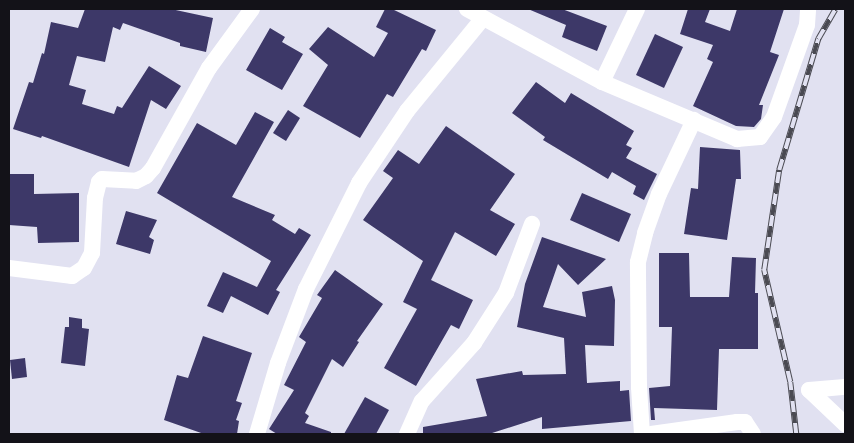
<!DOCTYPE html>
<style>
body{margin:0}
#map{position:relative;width:854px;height:443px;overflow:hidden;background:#e1e1f1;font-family:Ubuntu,sans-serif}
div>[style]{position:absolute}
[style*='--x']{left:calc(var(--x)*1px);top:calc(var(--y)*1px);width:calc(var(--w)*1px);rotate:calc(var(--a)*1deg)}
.building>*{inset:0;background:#3d3868}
.minor>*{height:16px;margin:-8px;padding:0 8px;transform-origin:8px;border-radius:8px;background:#fff}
.rail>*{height:5.5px;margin-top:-2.75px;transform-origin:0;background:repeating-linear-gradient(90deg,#e1e1f1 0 11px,#4a4a52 0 22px);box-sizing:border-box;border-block:1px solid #4a4a52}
span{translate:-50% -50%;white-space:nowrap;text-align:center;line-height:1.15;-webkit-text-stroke:5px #e1e1f1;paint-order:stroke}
.frame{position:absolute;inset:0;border:10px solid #131218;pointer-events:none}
</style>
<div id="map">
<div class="building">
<div style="clip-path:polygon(85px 9px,171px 9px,213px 18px,206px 52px,180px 46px,180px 43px,123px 23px,120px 30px,113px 27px,105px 62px,77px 56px,69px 85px,86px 90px,82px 104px,114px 114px,117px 106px,122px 108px,149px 66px,181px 86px,166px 109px,151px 100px,129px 167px,42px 136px,41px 138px,13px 129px,29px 82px,33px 83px,42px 53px,44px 54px,51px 22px,78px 28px)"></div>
<div style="clip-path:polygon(385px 9px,392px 9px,436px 30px,426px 51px,422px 49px,393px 97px,387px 94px,360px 138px,303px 106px,328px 65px,309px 49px,328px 27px,374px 57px,388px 33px,376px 27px)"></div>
<div style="clip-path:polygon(528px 9px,562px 9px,607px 26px,597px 51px,562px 37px,566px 25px)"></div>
<div style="clip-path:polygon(688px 9px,710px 9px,705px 22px,730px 31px,737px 9px,784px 9px,770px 52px,779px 55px,759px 105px,763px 105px,761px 119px,754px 127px,736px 126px,693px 106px,713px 62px,707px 59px,713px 45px,680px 34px)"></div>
<div style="clip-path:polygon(270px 28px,285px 37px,282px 42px,303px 54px,282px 90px,246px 70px)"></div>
<div style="clip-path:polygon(655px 34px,683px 47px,664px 88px,636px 75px)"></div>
<div style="clip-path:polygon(536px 82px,565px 103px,571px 93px,634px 131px,626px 145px,632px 148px,626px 158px,657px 174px,644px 200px,633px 194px,636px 186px,612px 172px,608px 179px,543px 140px,545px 137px,512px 113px)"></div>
<div style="clip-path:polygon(288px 110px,300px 118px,286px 141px,273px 133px)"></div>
<div style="clip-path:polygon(255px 112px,274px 122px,232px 197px,275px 215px,272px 220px,295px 234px,299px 228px,311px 235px,276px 290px,280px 292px,268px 315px,231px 296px,223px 313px,207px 306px,223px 272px,257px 287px,271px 261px,157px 193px,197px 123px,236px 145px)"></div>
<div style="clip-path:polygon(446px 126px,515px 174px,490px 210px,515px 224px,496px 256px,455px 232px,431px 280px,473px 300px,459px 329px,451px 325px,416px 386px,384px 368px,417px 309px,403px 302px,423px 261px,363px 220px,393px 178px,383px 171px,398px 150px,419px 164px)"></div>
<div style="clip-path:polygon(700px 147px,740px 150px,741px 179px,736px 179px,727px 240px,684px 234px,691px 188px,698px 189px)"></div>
<div style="clip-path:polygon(9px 174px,34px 174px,34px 194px,79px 193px,79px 242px,38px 243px,37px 227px,9px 225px)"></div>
<div style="clip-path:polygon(582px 193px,631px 214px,619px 242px,570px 220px)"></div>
<div style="clip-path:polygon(126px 211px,157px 220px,149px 237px,154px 240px,150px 254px,116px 244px)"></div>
<div style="clip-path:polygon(542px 237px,606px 259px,578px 285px,558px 264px,543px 307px,586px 317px,582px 292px,612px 286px,615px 300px,614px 346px,585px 345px,587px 383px,620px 381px,620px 391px,629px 390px,631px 421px,542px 429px,542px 417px,489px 434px,423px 434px,423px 427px,487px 416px,476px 379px,522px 371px,523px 375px,566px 374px,564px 338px,517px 327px,525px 284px)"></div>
<div style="clip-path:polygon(659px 253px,689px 253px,690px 297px,729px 297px,732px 257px,756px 258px,755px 293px,758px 293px,758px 349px,719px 349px,717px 410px,654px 408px,655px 420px,651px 420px,649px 388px,670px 386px,672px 327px,659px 327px)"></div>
<div style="clip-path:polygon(335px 270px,383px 304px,357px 341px,359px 342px,343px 367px,332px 359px,305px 413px,309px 416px,305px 423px,331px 432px,331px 434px,277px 434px,269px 429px,294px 390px,284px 385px,306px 342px,299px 337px,322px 298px,317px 295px)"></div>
<div style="clip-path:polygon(69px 317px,82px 319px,82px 328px,89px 329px,85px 366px,61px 363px,65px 327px,69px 327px)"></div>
<div style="clip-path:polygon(203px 336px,252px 353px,236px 401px,242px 403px,236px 420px,239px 421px,237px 434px,204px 434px,164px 420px,177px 375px,188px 378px)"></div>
<div style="clip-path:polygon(25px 358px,27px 377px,12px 379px,10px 360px)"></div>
<div style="clip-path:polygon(365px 397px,389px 410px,376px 434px,344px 434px)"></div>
</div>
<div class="minor">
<div style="--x:467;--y:9;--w:153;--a:28.4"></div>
<div style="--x:602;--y:82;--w:147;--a:22.9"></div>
<div style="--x:737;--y:139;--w:23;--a:-5"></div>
<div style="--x:760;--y:137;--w:24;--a:-55"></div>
<div style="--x:774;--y:117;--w:98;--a:-70.3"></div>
<div style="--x:807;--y:25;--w:16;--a:-86"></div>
<div style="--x:602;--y:82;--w:81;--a:-64.4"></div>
<div style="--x:9;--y:268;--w:64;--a:7.2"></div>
<div style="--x:72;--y:276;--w:14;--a:-34"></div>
<div style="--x:84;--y:268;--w:17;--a:-62"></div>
<div style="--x:92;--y:253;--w:55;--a:-86.9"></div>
<div style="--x:95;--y:198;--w:16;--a:-76"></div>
<div style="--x:99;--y:182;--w:4;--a:-45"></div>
<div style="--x:102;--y:179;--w:34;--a:3"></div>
<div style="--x:136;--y:181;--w:11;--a:-27"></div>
<div style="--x:146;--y:176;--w:11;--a:-49"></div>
<div style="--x:153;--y:168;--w:115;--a:-60.8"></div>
<div style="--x:209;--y:68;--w:73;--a:-53.9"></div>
<div style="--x:809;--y:390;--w:50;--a:43.4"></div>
<div style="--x:809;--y:390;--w:36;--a:-5"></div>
<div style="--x:257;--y:434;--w:74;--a:-73.5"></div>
<div style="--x:278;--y:363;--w:79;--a:-69.3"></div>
<div style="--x:306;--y:289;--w:119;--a:-63.4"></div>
<div style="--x:359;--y:183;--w:87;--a:-56.3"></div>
<div style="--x:407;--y:111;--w:120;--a:-50.7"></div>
<div style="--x:407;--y:434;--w:36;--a:-66"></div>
<div style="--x:422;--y:401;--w:78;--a:-48.1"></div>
<div style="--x:474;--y:343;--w:59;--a:-57.4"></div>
<div style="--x:506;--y:293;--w:74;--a:-69.4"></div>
<div style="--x:642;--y:434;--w:47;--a:-93.7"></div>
<div style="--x:639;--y:387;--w:125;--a:-90.5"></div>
<div style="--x:638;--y:262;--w:30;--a:-76"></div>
<div style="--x:645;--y:233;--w:41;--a:-70.3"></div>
<div style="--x:659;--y:194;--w:82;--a:-64.7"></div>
<div style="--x:651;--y:434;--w:87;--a:-7.9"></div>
<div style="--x:737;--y:422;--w:8;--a:0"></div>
<div style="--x:745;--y:422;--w:14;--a:56"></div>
</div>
<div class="rail">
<div style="--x:796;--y:434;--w:52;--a:-96.6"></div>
<div style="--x:790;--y:382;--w:115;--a:-103.1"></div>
<div style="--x:764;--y:270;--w:101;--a:-81.5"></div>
<div style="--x:779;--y:170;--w:137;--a:-73.4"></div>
<div style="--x:818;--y:39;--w:34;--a:-60"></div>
</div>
<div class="frame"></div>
</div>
